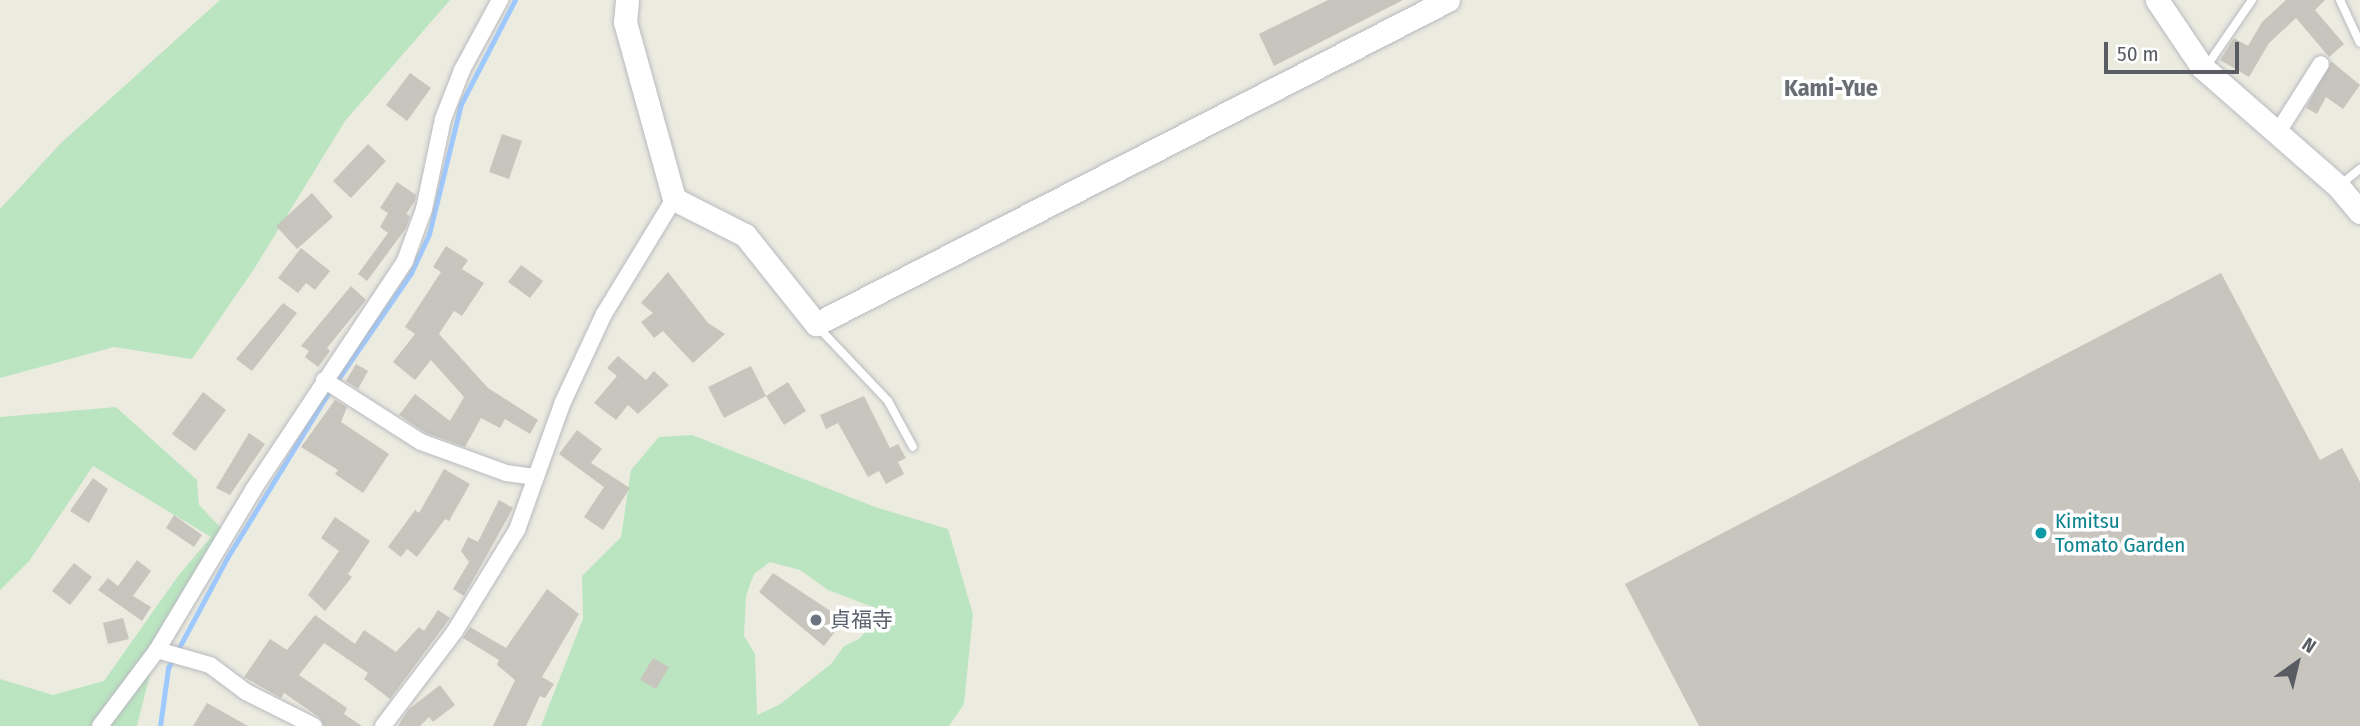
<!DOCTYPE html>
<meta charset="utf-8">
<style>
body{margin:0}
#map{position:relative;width:2360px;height:726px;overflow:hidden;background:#ecebe0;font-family:"Fira Sans Condensed","Noto Sans JP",sans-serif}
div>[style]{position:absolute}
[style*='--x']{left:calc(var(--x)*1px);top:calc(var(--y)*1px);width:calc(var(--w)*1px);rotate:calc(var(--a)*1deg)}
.green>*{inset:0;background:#bbe5c0}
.stream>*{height:5px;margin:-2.5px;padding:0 2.5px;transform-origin:2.5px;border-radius:2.5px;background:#9dc9ff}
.building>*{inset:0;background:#c7c5bd}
.roads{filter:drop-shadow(0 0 2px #b8bac0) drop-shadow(0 0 2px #b8bac0)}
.lane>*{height:8px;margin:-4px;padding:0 4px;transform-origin:4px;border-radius:4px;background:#fff}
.street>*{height:16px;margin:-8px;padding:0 8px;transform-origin:8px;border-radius:8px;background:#fff}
.secondary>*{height:23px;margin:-11.5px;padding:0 11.5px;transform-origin:11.5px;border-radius:11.5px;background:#fff}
.dots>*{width:19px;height:19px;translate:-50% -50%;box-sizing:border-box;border:4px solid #fff;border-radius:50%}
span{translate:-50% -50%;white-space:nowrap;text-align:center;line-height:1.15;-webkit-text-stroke:7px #fff;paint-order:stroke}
.culture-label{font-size:21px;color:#0d838f}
.left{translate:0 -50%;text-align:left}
.worship-label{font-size:21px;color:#5b616d}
.quarter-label{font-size:24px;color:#6a6e74;font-weight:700}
.north{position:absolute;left:2262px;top:628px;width:70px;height:70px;-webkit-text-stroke:5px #fff;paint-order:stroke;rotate:34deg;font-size:19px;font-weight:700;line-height:28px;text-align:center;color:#595c62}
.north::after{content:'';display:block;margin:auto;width:24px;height:32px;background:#595c62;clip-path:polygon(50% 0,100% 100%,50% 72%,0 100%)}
.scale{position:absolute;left:2104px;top:42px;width:135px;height:32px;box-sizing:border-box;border:4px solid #595c62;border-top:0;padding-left:9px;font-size:21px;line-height:24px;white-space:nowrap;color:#595c62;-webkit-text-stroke:5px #fff;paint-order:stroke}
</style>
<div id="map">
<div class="green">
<div style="clip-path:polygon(220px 0,450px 0,345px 121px,254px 269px,192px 359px,114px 347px,0 378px,0 209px,61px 143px)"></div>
<div style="clip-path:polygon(116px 407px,197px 480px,199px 505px,225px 532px,163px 623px,137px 726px,0 726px,0 679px,53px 695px,104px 681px,178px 576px,211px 537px,93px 466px,30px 560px,0 590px,0 417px)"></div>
<div style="clip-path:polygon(evenodd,692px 435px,875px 507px,948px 529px,973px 614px,964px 704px,949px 726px,541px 726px,583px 619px,582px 576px,621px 537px,631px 470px,659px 437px,692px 435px,770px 562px,800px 570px,828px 590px,873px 607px,870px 627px,859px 639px,844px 646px,831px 664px,779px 705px,757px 715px,755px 654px,744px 636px,746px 596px,754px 574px,770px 562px)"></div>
</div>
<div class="stream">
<div style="--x:160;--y:726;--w:59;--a:-82.1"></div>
<div style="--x:168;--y:668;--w:125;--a:-61.8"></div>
<div style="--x:227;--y:558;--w:188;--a:-58.5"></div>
<div style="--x:325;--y:398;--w:152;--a:-55.5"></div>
<div style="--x:411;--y:273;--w:43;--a:-65.2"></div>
<div style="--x:429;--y:234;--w:134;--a:-76.2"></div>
<div style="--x:461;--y:104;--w:117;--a:-62.6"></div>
</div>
<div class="building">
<div style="clip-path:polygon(1328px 0,1403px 0,1274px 66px,1259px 34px)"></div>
<div style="clip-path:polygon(2286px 0,2325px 0,2315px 10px,2344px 44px,2329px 57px,2296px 18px,2269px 43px,2249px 77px,2220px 60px,2234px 38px,2248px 46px,2262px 22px)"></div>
<div style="clip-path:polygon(2331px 61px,2360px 85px,2343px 109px,2326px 97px,2317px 114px,2306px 108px)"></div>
<div style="clip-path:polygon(410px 73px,431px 88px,407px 121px,386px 105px)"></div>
<div style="clip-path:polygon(502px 134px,522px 141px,509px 179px,489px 172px)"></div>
<div style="clip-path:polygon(368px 144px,386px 161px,351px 198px,333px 181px)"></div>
<div style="clip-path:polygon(397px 182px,416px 195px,415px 201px,406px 214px,410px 216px,406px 228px,367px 281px,358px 274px,388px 233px,380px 227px,388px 213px,380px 208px)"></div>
<div style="clip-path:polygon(312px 193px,333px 217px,297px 249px,276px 226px)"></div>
<div style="clip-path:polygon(446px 246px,468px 260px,462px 269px,484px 283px,462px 316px,454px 311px,439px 334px,488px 388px,538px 420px,530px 434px,505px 419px,500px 428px,481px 418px,465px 447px,426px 433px,399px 415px,415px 394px,450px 421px,464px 397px,431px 360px,415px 380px,393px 362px,415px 334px,405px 327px,441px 272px,433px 267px)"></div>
<div style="clip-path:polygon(301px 248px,330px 271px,315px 290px,306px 283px,298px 293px,278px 278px)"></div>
<div style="clip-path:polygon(521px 265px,543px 281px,530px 298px,508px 282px)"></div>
<div style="clip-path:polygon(668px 272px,708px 323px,725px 334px,693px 363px,663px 331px,654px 338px,641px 322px,653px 313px,641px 303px)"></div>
<div style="clip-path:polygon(2221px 273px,2320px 460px,2342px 448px,2360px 482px,2360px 726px,1699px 726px,1625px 584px)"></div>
<div style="clip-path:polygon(351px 286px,366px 300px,327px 348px,330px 351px,318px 367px,305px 357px,309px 351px,301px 346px)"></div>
<div style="clip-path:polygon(283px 303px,297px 313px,252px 371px,236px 359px)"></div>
<div style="clip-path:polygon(618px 356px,646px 380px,654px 371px,669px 385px,638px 414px,628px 405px,616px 420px,594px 403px,617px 376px,607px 368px)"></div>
<div style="clip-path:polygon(356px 364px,368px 371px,358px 389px,346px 381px)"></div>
<div style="clip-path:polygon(751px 366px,766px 396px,788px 382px,806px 411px,784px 425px,766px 396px,724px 418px,708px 387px)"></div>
<div style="clip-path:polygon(203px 392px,226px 410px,195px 451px,172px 434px)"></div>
<div style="clip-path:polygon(864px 396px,890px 448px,898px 444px,906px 458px,898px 462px,904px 474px,886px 484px,879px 471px,868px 477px,838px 423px,826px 429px,820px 415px)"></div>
<div style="clip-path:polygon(335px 400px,347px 407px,341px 422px,389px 454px,363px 493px,335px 474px,338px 470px,301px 447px)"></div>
<div style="clip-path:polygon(577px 430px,602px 449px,591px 463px,630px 488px,603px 530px,584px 517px,604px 487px,559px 454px)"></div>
<div style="clip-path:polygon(249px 433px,265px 444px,230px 495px,216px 488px)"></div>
<div style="clip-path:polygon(444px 469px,470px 484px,449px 521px,445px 519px,417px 557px,407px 549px,401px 557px,388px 547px,415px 510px,419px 513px)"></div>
<div style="clip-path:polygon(93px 478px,108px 489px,89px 523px,70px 511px)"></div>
<div style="clip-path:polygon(499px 500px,513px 508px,464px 596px,453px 589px,469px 562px,461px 551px,468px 537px,478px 542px)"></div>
<div style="clip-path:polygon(174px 515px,202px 535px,194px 547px,166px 528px)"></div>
<div style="clip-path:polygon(335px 517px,370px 541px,348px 574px,352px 577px,325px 611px,308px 595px,339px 551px,321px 538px)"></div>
<div style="clip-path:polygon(137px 560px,151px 571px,133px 596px,151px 607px,142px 621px,98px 590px,108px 578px,118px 586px)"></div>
<div style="clip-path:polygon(74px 563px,92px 577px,70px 605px,52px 591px)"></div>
<div style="clip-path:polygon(773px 573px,844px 620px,824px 646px,759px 592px)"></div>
<div style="clip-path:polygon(547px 589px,579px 614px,542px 677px,554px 684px,545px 698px,540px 696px,526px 726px,493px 726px,515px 680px,497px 665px,499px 660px,463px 638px,470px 627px,506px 648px)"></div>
<div style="clip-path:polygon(438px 610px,450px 618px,390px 699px,364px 679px,368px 673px,324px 643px,299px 675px,347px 708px,344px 714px,362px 726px,324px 726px,319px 717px,284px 693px,281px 698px,244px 677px,270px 639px,287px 650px,315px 615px,355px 644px,364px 630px,396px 652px,419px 627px,424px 631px)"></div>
<div style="clip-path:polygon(123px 618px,129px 639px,108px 644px,103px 623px)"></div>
<div style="clip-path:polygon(653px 658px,669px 667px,656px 689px,640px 680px)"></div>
<div style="clip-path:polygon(440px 685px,455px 705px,433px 722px,429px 717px,420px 726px,398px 726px,409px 709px)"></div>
<div style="clip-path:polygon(207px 703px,248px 726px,193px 726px)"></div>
</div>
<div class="roads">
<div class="lane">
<div style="--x:2340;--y:0;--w:47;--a:65.1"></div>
<div style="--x:2206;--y:67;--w:81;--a:-55.5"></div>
<div style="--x:2340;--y:185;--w:26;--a:-39"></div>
<div style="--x:818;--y:327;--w:102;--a:46.6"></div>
<div style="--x:888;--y:401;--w:52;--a:61.5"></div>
</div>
<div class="street">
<div style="--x:2278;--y:132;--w:80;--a:-57.7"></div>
<div style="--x:324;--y:380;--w:115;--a:32.6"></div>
<div style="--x:421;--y:442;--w:90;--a:20"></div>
<div style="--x:506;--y:473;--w:30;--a:8"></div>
<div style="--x:157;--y:650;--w:55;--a:15.8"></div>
<div style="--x:210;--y:665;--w:45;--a:36.9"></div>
<div style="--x:246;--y:692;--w:76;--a:26.6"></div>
<div style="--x:100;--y:726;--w:95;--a:-53.1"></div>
<div style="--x:157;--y:650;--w:187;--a:-59"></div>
<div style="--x:253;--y:490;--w:275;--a:-56.4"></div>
<div style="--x:405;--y:261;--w:55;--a:-69.9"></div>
<div style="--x:424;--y:209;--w:92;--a:-78.1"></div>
<div style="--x:443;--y:119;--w:53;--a:-68.8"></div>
<div style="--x:462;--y:70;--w:80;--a:-61.5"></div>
<div style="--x:383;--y:726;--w:119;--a:-52.8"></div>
<div style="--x:455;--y:631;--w:119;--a:-58.5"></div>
<div style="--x:517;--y:530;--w:134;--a:-70.3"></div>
<div style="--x:562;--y:404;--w:99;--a:-65"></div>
<div style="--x:604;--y:314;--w:135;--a:-58.7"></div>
</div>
<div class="secondary">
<div style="--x:627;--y:0;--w:22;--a:95"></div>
<div style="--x:625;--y:22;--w:184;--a:74.5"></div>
<div style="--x:674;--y:199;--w:80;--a:26.9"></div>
<div style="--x:745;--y:235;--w:114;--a:51.4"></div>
<div style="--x:816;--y:324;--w:710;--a:-27.14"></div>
<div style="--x:2157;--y:0;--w:81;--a:56.1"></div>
<div style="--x:2202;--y:67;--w:181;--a:41.2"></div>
<div style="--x:2338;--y:186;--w:34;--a:50"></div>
</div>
</div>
<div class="dots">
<div style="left:2041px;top:533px;background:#0f9aa8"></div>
<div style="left:816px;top:620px;background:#6b7280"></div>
</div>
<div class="culture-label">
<span class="left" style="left:2055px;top:533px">Kimitsu<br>Tomato Garden</span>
</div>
<div class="worship-label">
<span class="left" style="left:830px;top:620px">貞福寺</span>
</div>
<div class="quarter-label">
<span style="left:1831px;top:89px">Kami-Yue</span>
</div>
<div class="north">N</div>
<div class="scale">50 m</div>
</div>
